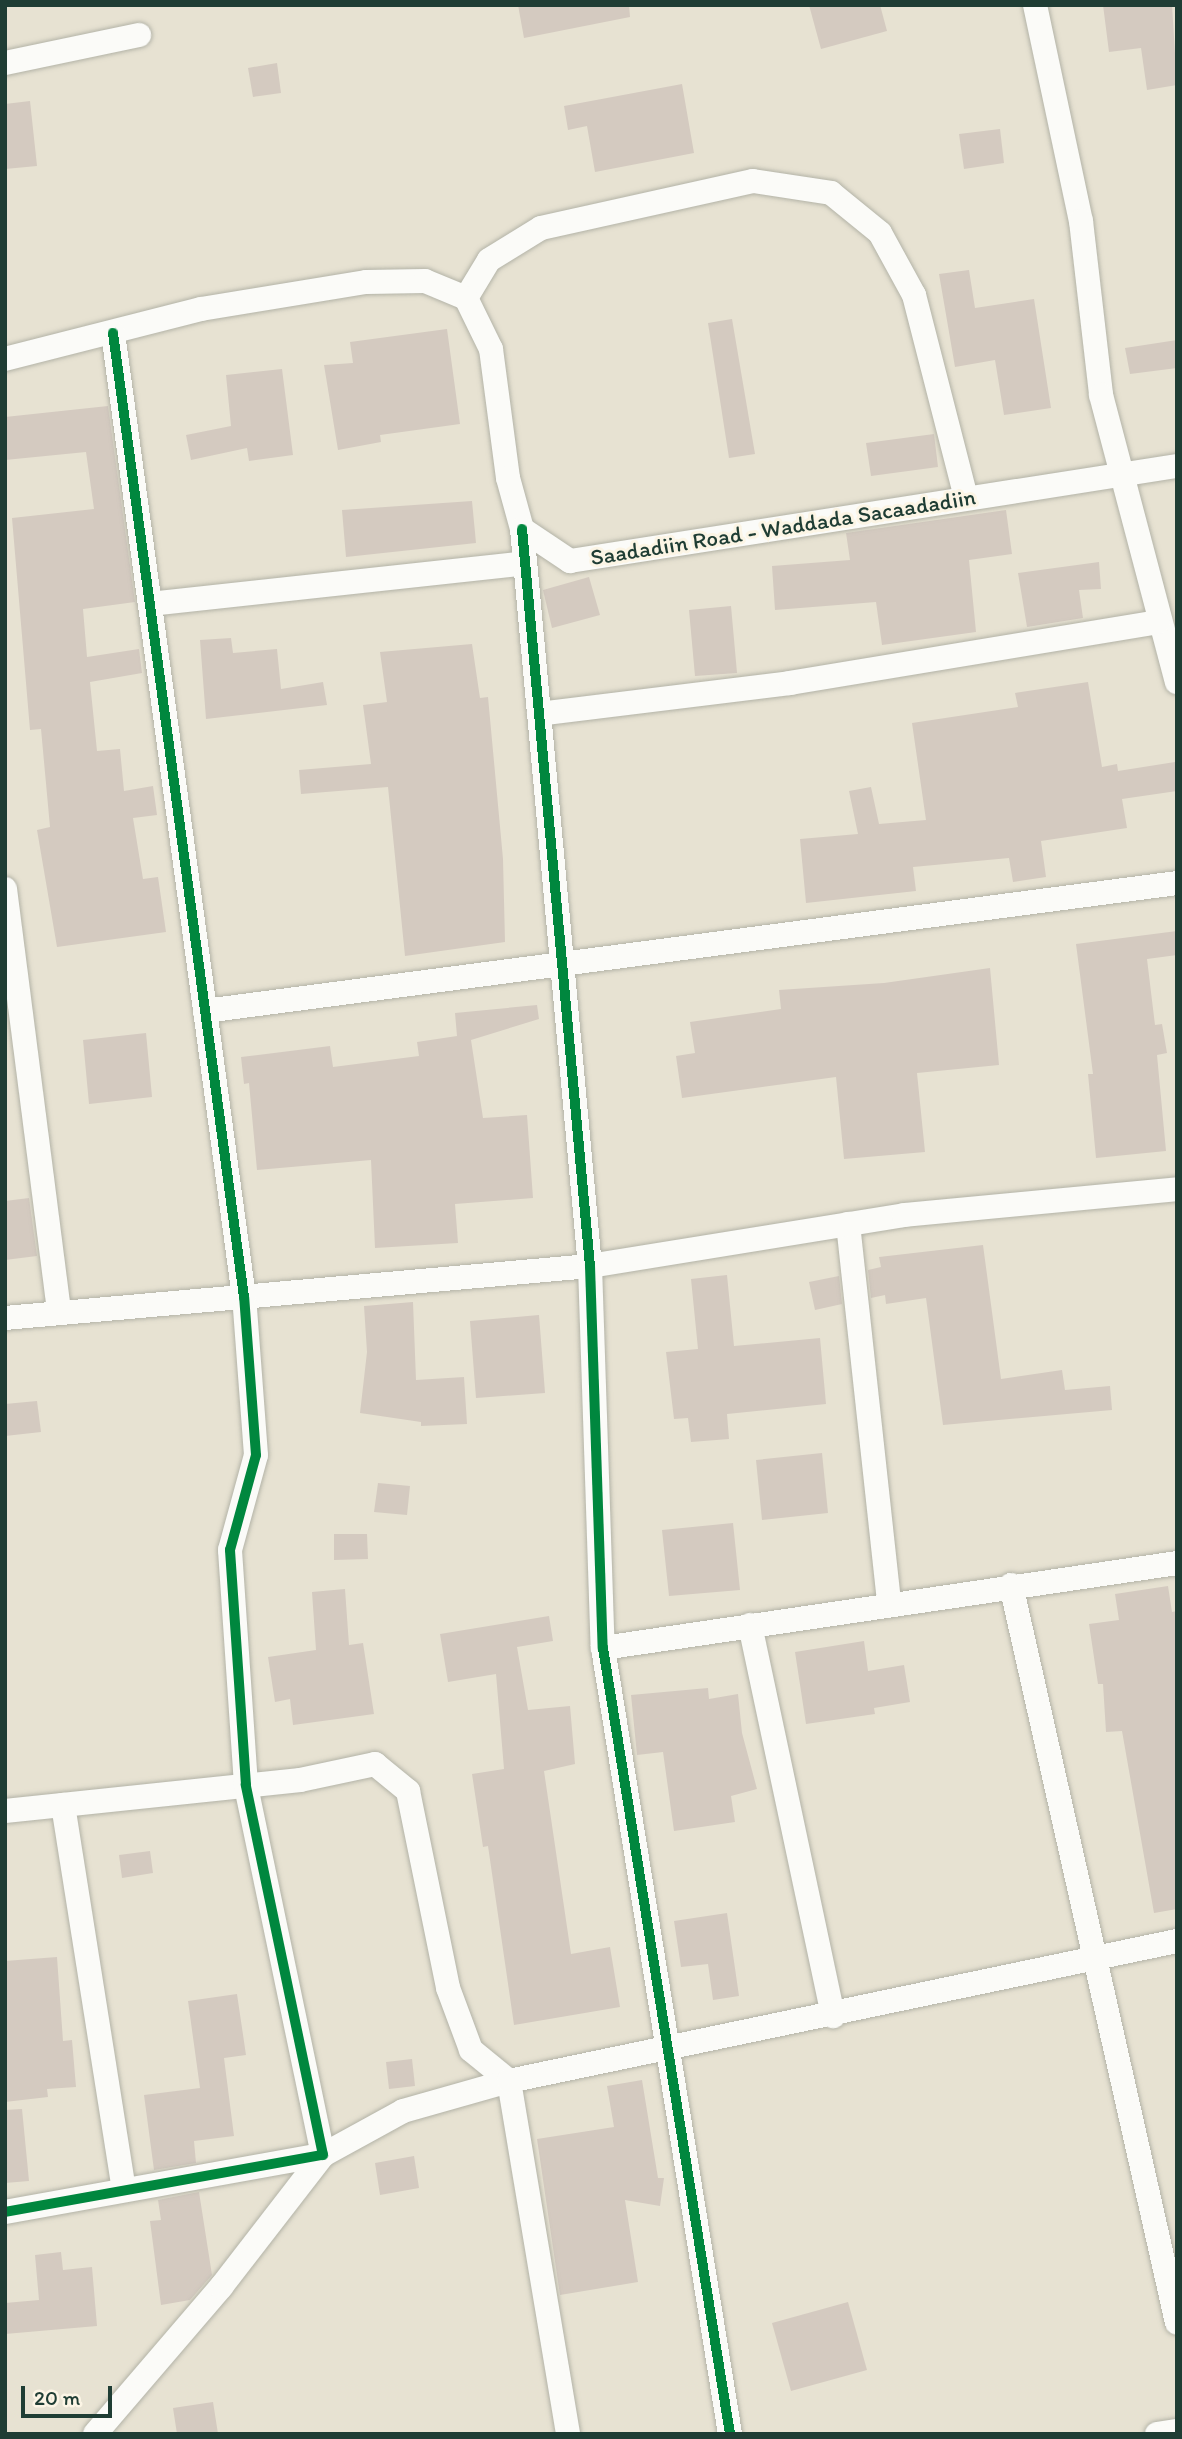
<!DOCTYPE html>
<style>
body{margin:0}
#map{position:relative;width:1182px;height:2439px;overflow:hidden;background:#e7e2d2;font-family:Itim,sans-serif}
div>[style]{position:absolute}
[style*='--x']{left:calc(var(--x)*1px);top:calc(var(--y)*1px);width:calc(var(--w)*1px);rotate:calc(var(--a)*1deg)}
.building>*{inset:0;background:#d4cac0}
.roads{filter:drop-shadow(0 0 2px #b3b3a7) drop-shadow(0 0 2px #b3b3a7)}
.street>*{height:24px;margin:-12px;padding:0 12px;transform-origin:12px;border-radius:12px;background:#fbfbf8}
.cycleway>*{height:10px;margin:-5px;padding:0 5px;transform-origin:5px;border-radius:5px;background:#00873e}
span{translate:-50% -50%;white-space:nowrap;text-align:center;line-height:1.15;-webkit-text-stroke:6px #fcf5e5;paint-order:stroke}
.street-label{font-size:23px;color:#1f3d34}
.frame{position:absolute;inset:0;border:7px solid #1f3d34;pointer-events:none}
.scale{position:absolute;left:21px;top:2386px;width:91px;height:32px;box-sizing:border-box;border:4px solid #1f3d34;border-top:0;padding-left:9px;font-size:21px;line-height:24px;white-space:nowrap;color:#1f3d34;-webkit-text-stroke:5px #fcf5e5;paint-order:stroke}
</style>
<div id="map">
<div class="building">
<div style="clip-path:polygon(518px 5px,629px 5px,630px 17px,524px 38px)"></div>
<div style="clip-path:polygon(809px 5px,880px 5px,887px 31px,821px 49px)"></div>
<div style="clip-path:polygon(1103px 5px,1172px 5px,1177px 85px,1147px 90px,1141px 48px,1109px 52px)"></div>
<div style="clip-path:polygon(277px 63px,281px 93px,253px 97px,248px 68px)"></div>
<div style="clip-path:polygon(682px 84px,694px 153px,595px 172px,587px 126px,568px 130px,564px 106px)"></div>
<div style="clip-path:polygon(30px 101px,37px 166px,5px 169px,5px 104px)"></div>
<div style="clip-path:polygon(1000px 129px,1004px 163px,964px 169px,959px 134px)"></div>
<div style="clip-path:polygon(969px 270px,975px 308px,1034px 299px,1051px 408px,1004px 415px,995px 360px,955px 367px,939px 274px)"></div>
<div style="clip-path:polygon(732px 319px,755px 454px,729px 458px,708px 323px)"></div>
<div style="clip-path:polygon(447px 329px,460px 424px,380px 435px,381px 442px,338px 450px,324px 365px,353px 363px,350px 342px)"></div>
<div style="clip-path:polygon(1177px 340px,1177px 368px,1130px 374px,1125px 348px)"></div>
<div style="clip-path:polygon(282px 369px,293px 455px,249px 461px,247px 448px,191px 460px,186px 435px,231px 426px,226px 375px)"></div>
<div style="clip-path:polygon(108px 406px,135px 602px,83px 609px,87px 657px,139px 649px,142px 673px,90px 682px,97px 751px,120px 749px,124px 791px,153px 786px,157px 815px,133px 818px,143px 879px,158px 877px,166px 932px,57px 947px,37px 830px,50px 827px,41px 729px,30px 730px,12px 518px,94px 509px,86px 452px,5px 460px,5px 417px)"></div>
<div style="clip-path:polygon(934px 434px,938px 467px,871px 476px,866px 443px)"></div>
<div style="clip-path:polygon(472px 501px,476px 543px,346px 557px,342px 510px)"></div>
<div style="clip-path:polygon(1006px 510px,1012px 554px,969px 560px,976px 632px,882px 645px,876px 602px,775px 610px,772px 566px,850px 560px,846px 533px)"></div>
<div style="clip-path:polygon(1099px 562px,1101px 589px,1079px 590px,1083px 618px,1027px 627px,1018px 573px)"></div>
<div style="clip-path:polygon(589px 577px,600px 615px,552px 628px,543px 590px)"></div>
<div style="clip-path:polygon(731px 606px,737px 673px,695px 676px,689px 610px)"></div>
<div style="clip-path:polygon(231px 638px,233px 653px,277px 649px,281px 689px,323px 682px,327px 705px,206px 719px,200px 640px)"></div>
<div style="clip-path:polygon(472px 644px,480px 698px,488px 697px,503px 859px,505px 942px,405px 956px,388px 787px,301px 794px,299px 770px,371px 764px,363px 705px,387px 702px,380px 652px)"></div>
<div style="clip-path:polygon(1088px 682px,1102px 767px,1117px 764px,1118px 771px,1175px 762px,1177px 791px,1122px 799px,1127px 828px,1041px 841px,1046px 877px,1013px 882px,1009px 858px,913px 867px,916px 891px,806px 903px,800px 839px,858px 834px,849px 791px,871px 787px,879px 824px,926px 820px,912px 723px,1018px 707px,1015px 693px)"></div>
<div style="clip-path:polygon(1177px 931px,1177px 955px,1147px 959px,1155px 1025px,1162px 1024px,1167px 1053px,1157px 1055px,1166px 1151px,1096px 1158px,1088px 1074px,1093px 1074px,1076px 944px)"></div>
<div style="clip-path:polygon(990px 968px,999px 1065px,917px 1073px,925px 1152px,844px 1159px,836px 1077px,682px 1098px,676px 1056px,695px 1053px,690px 1022px,781px 1009px,779px 990px,884px 983px)"></div>
<div style="clip-path:polygon(537px 1005px,539px 1019px,471px 1040px,483px 1118px,527px 1115px,533px 1198px,455px 1204px,458px 1243px,375px 1248px,371px 1160px,257px 1170px,249px 1083px,244px 1084px,241px 1057px,330px 1046px,333px 1067px,419px 1056px,417px 1042px,457px 1036px,455px 1013px)"></div>
<div style="clip-path:polygon(146px 1033px,152px 1097px,89px 1104px,83px 1040px)"></div>
<div style="clip-path:polygon(29px 1198px,37px 1256px,5px 1260px,5px 1201px)"></div>
<div style="clip-path:polygon(983px 1245px,1001px 1379px,1062px 1370px,1065px 1390px,1110px 1386px,1112px 1410px,943px 1425px,926px 1298px,886px 1304px,885px 1295px,871px 1298px,868px 1270px,881px 1267px,879px 1257px)"></div>
<div style="clip-path:polygon(727px 1275px,734px 1346px,820px 1338px,826px 1404px,727px 1414px,729px 1439px,691px 1442px,688px 1418px,674px 1419px,666px 1352px,698px 1349px,691px 1279px)"></div>
<div style="clip-path:polygon(839px 1276px,842px 1304px,815px 1310px,809px 1282px)"></div>
<div style="clip-path:polygon(413px 1302px,416px 1380px,464px 1377px,467px 1424px,421px 1426px,421px 1422px,360px 1413px,367px 1352px,364px 1306px)"></div>
<div style="clip-path:polygon(539px 1315px,545px 1393px,476px 1398px,470px 1321px)"></div>
<div style="clip-path:polygon(37px 1401px,41px 1432px,5px 1436px,5px 1404px)"></div>
<div style="clip-path:polygon(822px 1453px,828px 1513px,762px 1520px,756px 1460px)"></div>
<div style="clip-path:polygon(378px 1483px,410px 1486px,407px 1515px,374px 1512px)"></div>
<div style="clip-path:polygon(733px 1523px,740px 1590px,669px 1596px,662px 1530px)"></div>
<div style="clip-path:polygon(334px 1534px,367px 1534px,368px 1559px,334px 1560px)"></div>
<div style="clip-path:polygon(1168px 1586px,1172px 1612px,1177px 1611px,1177px 1909px,1154px 1913px,1122px 1731px,1106px 1732px,1103px 1684px,1098px 1684px,1089px 1624px,1119px 1620px,1115px 1594px)"></div>
<div style="clip-path:polygon(345px 1589px,349px 1645px,363px 1643px,374px 1714px,293px 1725px,290px 1699px,275px 1702px,268px 1657px,316px 1650px,312px 1592px)"></div>
<div style="clip-path:polygon(549px 1616px,553px 1641px,517px 1647px,528px 1710px,570px 1706px,575px 1764px,544px 1771px,571px 1954px,610px 1947px,620px 2007px,514px 2025px,488px 1846px,483px 1847px,472px 1774px,504px 1769px,496px 1674px,448px 1682px,440px 1634px)"></div>
<div style="clip-path:polygon(864px 1641px,868px 1671px,904px 1665px,910px 1702px,874px 1708px,875px 1714px,806px 1724px,795px 1652px)"></div>
<div style="clip-path:polygon(708px 1688px,709px 1699px,738px 1694px,742px 1733px,757px 1789px,731px 1796px,735px 1822px,674px 1831px,663px 1752px,637px 1755px,631px 1695px)"></div>
<div style="clip-path:polygon(150px 1851px,153px 1873px,122px 1878px,119px 1855px)"></div>
<div style="clip-path:polygon(727px 1913px,739px 1996px,713px 2000px,708px 1964px,681px 1967px,674px 1921px)"></div>
<div style="clip-path:polygon(57px 1957px,63px 2041px,72px 2040px,76px 2087px,47px 2089px,48px 2097px,5px 2102px,5px 1961px)"></div>
<div style="clip-path:polygon(237px 1994px,246px 2055px,224px 2058px,234px 2136px,194px 2141px,196px 2163px,154px 2170px,144px 2095px,200px 2088px,188px 2001px)"></div>
<div style="clip-path:polygon(412px 2059px,415px 2086px,389px 2089px,386px 2062px)"></div>
<div style="clip-path:polygon(642px 2080px,658px 2178px,664px 2178px,660px 2206px,625px 2200px,638px 2282px,560px 2295px,537px 2139px,614px 2127px,607px 2086px)"></div>
<div style="clip-path:polygon(22px 2109px,29px 2181px,5px 2183px,5px 2110px)"></div>
<div style="clip-path:polygon(414px 2156px,419px 2188px,380px 2195px,375px 2163px)"></div>
<div style="clip-path:polygon(199px 2192px,212px 2275px,190px 2300px,161px 2305px,150px 2221px,161px 2220px,158px 2200px)"></div>
<div style="clip-path:polygon(61px 2252px,63px 2270px,92px 2267px,97px 2326px,5px 2334px,5px 2303px,39px 2300px,35px 2255px)"></div>
<div style="clip-path:polygon(848px 2302px,867px 2370px,791px 2391px,772px 2323px)"></div>
<div style="clip-path:polygon(213px 2402px,218px 2434px,177px 2434px,173px 2408px)"></div>
</div>
<div class="roads">
<div class="street">
<div style="--x:1035;--y:5;--w:221;--a:78"></div>
<div style="--x:1081;--y:221;--w:175;--a:83.4"></div>
<div style="--x:1101;--y:395;--w:297;--a:75.2"></div>
<div style="--x:5;--y:63;--w:137;--a:-11.8"></div>
<div style="--x:466;--y:298;--w:44;--a:-58.8"></div>
<div style="--x:489;--y:260;--w:61;--a:-31.6"></div>
<div style="--x:541;--y:228;--w:217;--a:-12.5"></div>
<div style="--x:753;--y:181;--w:79;--a:8.7"></div>
<div style="--x:831;--y:193;--w:63;--a:39.2"></div>
<div style="--x:880;--y:233;--w:71;--a:61.3"></div>
<div style="--x:914;--y:295;--w:209;--a:75.6"></div>
<div style="--x:5;--y:359;--w:202;--a:-14.3"></div>
<div style="--x:201;--y:309;--w:167;--a:-9.3"></div>
<div style="--x:366;--y:282;--w:59;--a:-1"></div>
<div style="--x:425;--y:281;--w:44;--a:22.5"></div>
<div style="--x:466;--y:298;--w:57;--a:63.9"></div>
<div style="--x:491;--y:349;--w:130;--a:82.5"></div>
<div style="--x:508;--y:478;--w:53;--a:74.6"></div>
<div style="--x:522;--y:529;--w:58;--a:33.7"></div>
<div style="--x:570;--y:561;--w:614;--a:-8.9"></div>
<div style="--x:522;--y:529;--w:740;--a:84.73"></div>
<div style="--x:590;--y:1266;--w:382;--a:88.1"></div>
<div style="--x:603;--y:1648;--w:796;--a:80.82"></div>
<div style="--x:150;--y:604;--w:377;--a:-6.2"></div>
<div style="--x:539;--y:714;--w:253;--a:-7"></div>
<div style="--x:790;--y:683;--w:373;--a:-9.4"></div>
<div style="--x:5;--y:889;--w:427;--a:82.7"></div>
<div style="--x:205;--y:1011;--w:980;--a:-7.5"></div>
<div style="--x:848;--y:1224;--w:381;--a:83.8"></div>
<div style="--x:5;--y:1318;--w:587;--a:-5.08"></div>
<div style="--x:590;--y:1266;--w:318;--a:-9.2"></div>
<div style="--x:904;--y:1215;--w:274;--a:-5.4"></div>
<div style="--x:1011;--y:1585;--w:756;--a:77.32"></div>
<div style="--x:750;--y:1625;--w:400;--a:78"></div>
<div style="--x:603;--y:1648;--w:580;--a:-8.42"></div>
<div style="--x:63;--y:1805;--w:388;--a:81"></div>
<div style="--x:5;--y:1811;--w:297;--a:-6"></div>
<div style="--x:300;--y:1780;--w:77;--a:-12"></div>
<div style="--x:375;--y:1764;--w:43;--a:39.3"></div>
<div style="--x:408;--y:1791;--w:201;--a:78.5"></div>
<div style="--x:448;--y:1988;--w:66;--a:69.6"></div>
<div style="--x:471;--y:2050;--w:49;--a:39.2"></div>
<div style="--x:509;--y:2081;--w:358;--a:80.5"></div>
<div style="--x:5;--y:2212;--w:323;--a:-10.2"></div>
<div style="--x:323;--y:2155;--w:378;--a:-101.8"></div>
<div style="--x:246;--y:1785;--w:236;--a:-93.9"></div>
<div style="--x:230;--y:1550;--w:98;--a:-74.7"></div>
<div style="--x:256;--y:1455;--w:158;--a:-94.3"></div>
<div style="--x:244;--y:1297;--w:973;--a:-97.74"></div>
<div style="--x:95;--y:2434;--w:194;--a:-49.4"></div>
<div style="--x:221;--y:2287;--w:167;--a:-52.3"></div>
<div style="--x:323;--y:2155;--w:91;--a:-28.8"></div>
<div style="--x:403;--y:2111;--w:110;--a:-15.8"></div>
<div style="--x:509;--y:2081;--w:683;--a:-11.84"></div>
<div style="--x:1157;--y:2434;--w:20;--a:-9"></div>
</div>
</div>
<div class="cycleway">
<div style="--x:522;--y:529;--w:740;--a:84.73"></div>
<div style="--x:590;--y:1266;--w:382;--a:88.1"></div>
<div style="--x:603;--y:1648;--w:796;--a:80.82"></div>
<div style="--x:5;--y:2212;--w:323;--a:-10.2"></div>
<div style="--x:323;--y:2155;--w:378;--a:-101.8"></div>
<div style="--x:246;--y:1785;--w:236;--a:-93.9"></div>
<div style="--x:230;--y:1550;--w:98;--a:-74.7"></div>
<div style="--x:256;--y:1455;--w:158;--a:-94.3"></div>
<div style="--x:244;--y:1297;--w:973;--a:-97.74"></div>
</div>
<div class="street-label">
<span style="left:783px;top:527px;rotate:-9deg">Saadadiin Road - Waddada Sacaadadiin</span>
</div>
<div class="frame"></div>
<div class="scale">20 m</div>
</div>
